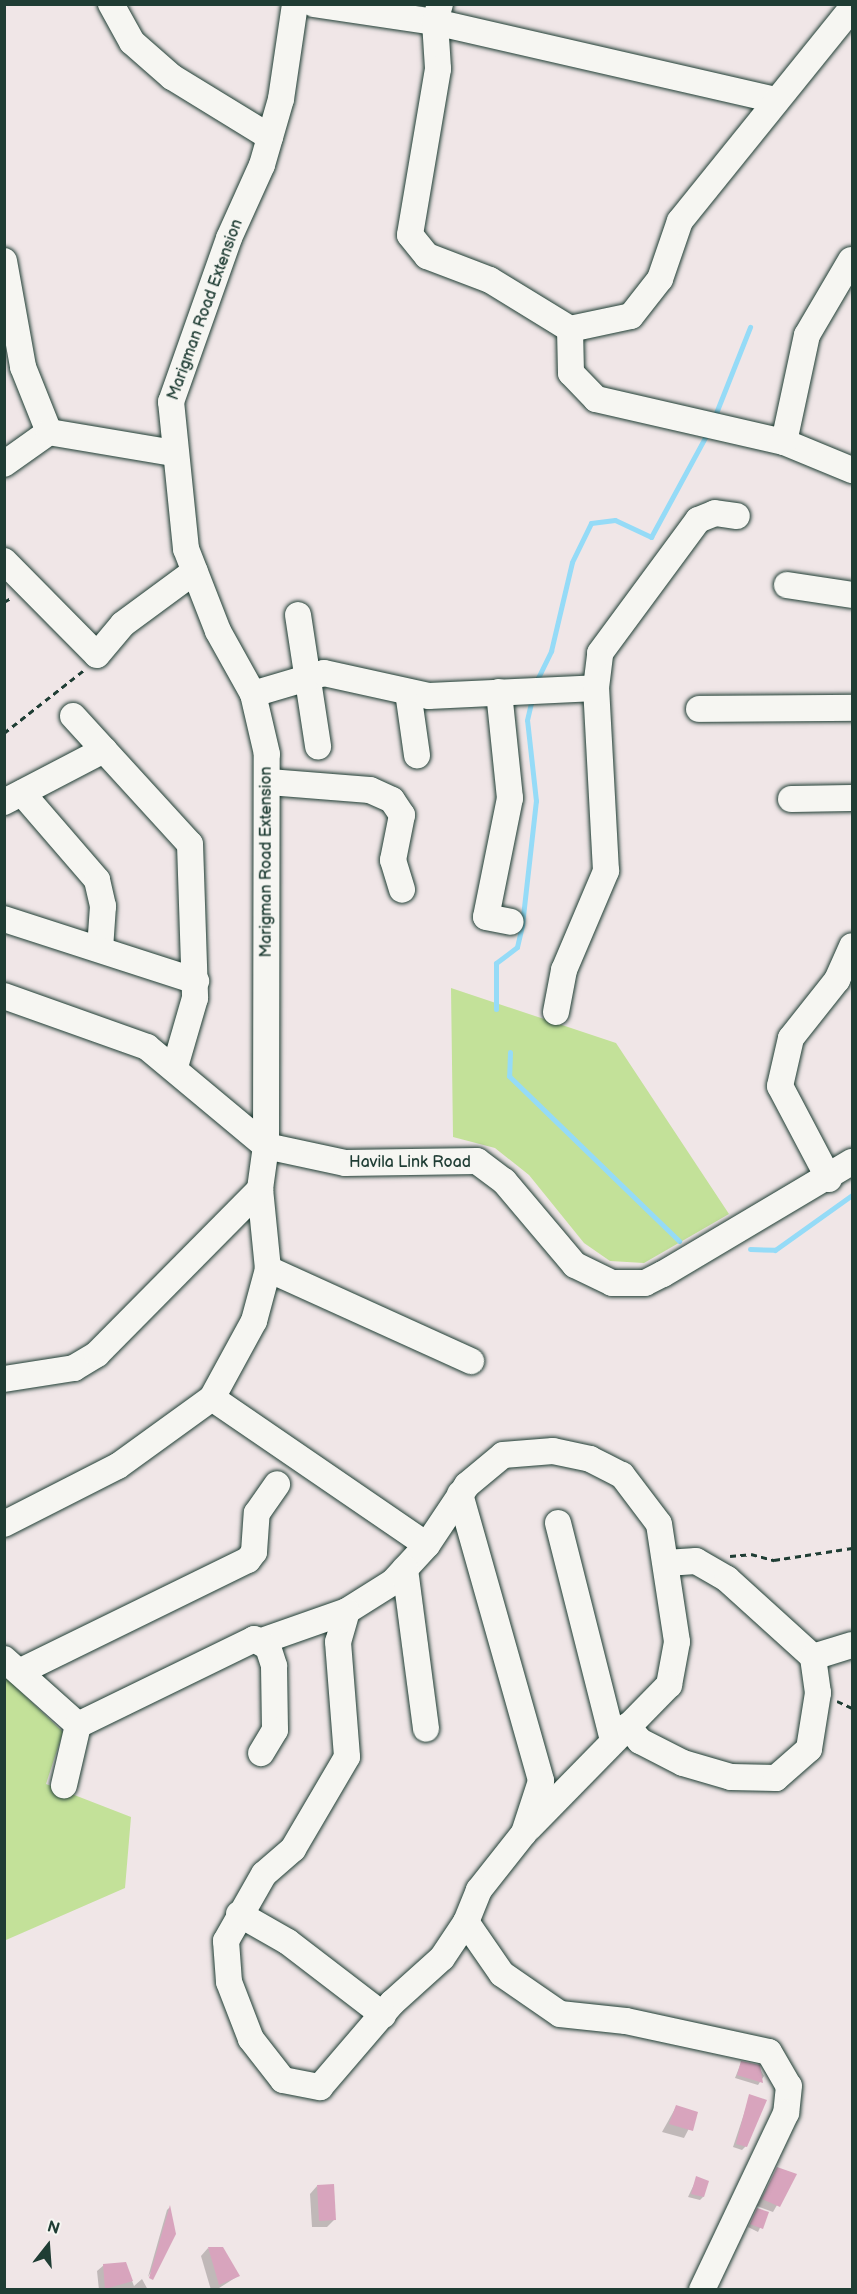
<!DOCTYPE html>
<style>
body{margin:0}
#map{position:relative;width:857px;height:2294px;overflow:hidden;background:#f0e6e7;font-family:"Balsamiq Sans",sans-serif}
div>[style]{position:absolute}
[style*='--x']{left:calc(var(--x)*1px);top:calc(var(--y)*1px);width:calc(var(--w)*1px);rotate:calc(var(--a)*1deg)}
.green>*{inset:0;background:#c3e199}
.shadow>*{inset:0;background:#0003}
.stream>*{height:5px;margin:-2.5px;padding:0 2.5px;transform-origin:2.5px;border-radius:2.5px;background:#95dbf7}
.building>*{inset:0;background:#d8a4bd}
.path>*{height:3px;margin-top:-1.5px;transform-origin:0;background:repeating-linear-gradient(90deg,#1f3d34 0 6px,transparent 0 10.5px)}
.roads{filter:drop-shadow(0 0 2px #1f3d34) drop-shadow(0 0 2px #1f3d34)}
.minor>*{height:26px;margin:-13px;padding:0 13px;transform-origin:13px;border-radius:13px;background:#f6f6f2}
span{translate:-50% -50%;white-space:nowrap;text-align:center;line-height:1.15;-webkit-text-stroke:5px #f6f6f2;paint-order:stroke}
.street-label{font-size:16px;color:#1f3d34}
.frame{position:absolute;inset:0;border:6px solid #1f3d34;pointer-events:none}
.north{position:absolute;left:18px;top:2216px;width:60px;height:60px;-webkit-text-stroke:4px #f6f6f2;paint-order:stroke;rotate:17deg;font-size:16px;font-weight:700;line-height:24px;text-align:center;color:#1f3d34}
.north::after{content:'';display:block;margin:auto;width:21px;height:27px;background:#1f3d34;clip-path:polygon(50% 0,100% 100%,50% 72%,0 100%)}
</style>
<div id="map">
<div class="green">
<div style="clip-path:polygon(451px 988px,616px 1043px,729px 1214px,644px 1263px,610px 1261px,584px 1243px,529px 1175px,495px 1148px,453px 1137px)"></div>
<div style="clip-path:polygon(4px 1676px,63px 1732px,46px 1784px,131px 1817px,125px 1888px,6px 1940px)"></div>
</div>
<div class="shadow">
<div style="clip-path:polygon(741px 2063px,759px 2067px,764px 2076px,758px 2085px,735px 2078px)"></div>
<div style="clip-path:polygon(750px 2096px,746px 2146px,742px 2150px,733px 2147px)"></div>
<div style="clip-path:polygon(676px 2107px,697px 2113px,684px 2138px,662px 2132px)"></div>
<div style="clip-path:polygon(777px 2169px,795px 2174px,773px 2212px,757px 2206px)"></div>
<div style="clip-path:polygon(697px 2178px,703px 2197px,700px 2200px,688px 2197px)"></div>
<div style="clip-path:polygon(317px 2186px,335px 2219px,327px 2227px,312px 2227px,310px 2194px)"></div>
<div style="clip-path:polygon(169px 2208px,175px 2234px,148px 2277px,167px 2210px)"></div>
<div style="clip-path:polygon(758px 2210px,767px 2213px,758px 2232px,748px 2227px)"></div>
<div style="clip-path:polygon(208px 2248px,238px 2276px,216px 2290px,211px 2290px,201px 2256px)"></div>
<div style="clip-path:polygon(125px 2263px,134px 2286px,142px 2279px,148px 2290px,99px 2290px,97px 2271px,104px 2265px)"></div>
</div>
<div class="stream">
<div style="--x:714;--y:418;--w:98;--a:-68.4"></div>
<div style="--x:535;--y:684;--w:37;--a:-64"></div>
<div style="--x:551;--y:651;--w:91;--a:-76.7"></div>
<div style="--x:572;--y:562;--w:43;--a:-64"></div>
<div style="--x:591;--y:523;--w:24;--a:-7"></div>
<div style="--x:615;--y:520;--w:40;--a:25"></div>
<div style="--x:651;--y:537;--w:119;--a:-61.5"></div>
<div style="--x:496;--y:1009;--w:46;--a:-90"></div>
<div style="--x:496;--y:963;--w:26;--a:-37"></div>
<div style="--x:517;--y:947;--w:23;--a:-77"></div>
<div style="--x:522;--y:925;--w:125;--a:-83.6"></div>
<div style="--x:536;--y:801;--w:81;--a:-96.3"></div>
<div style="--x:527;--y:720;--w:22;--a:-77"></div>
<div style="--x:510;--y:1052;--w:24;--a:92"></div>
<div style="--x:509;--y:1076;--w:237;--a:44.1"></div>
<div style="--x:750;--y:1249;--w:25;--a:2"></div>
<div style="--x:775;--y:1250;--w:95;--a:-35.5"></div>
</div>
<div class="building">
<div style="clip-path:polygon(741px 2061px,760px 2065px,763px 2083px,737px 2075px)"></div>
<div style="clip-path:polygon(749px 2094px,767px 2100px,747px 2147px,736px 2144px)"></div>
<div style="clip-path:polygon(676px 2105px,698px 2112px,693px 2131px,669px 2124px)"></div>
<div style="clip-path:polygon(777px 2167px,797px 2174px,780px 2207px,762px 2199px)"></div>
<div style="clip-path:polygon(696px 2176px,709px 2181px,704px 2197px,691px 2194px)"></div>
<div style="clip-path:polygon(334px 2184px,336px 2220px,319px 2221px,317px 2185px)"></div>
<div style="clip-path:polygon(170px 2205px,176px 2234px,153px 2280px,149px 2278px)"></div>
<div style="clip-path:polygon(757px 2208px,769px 2212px,763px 2229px,750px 2224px)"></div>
<div style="clip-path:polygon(208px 2247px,223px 2247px,240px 2276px,219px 2285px)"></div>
<div style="clip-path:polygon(126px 2262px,133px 2281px,105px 2289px,103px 2264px)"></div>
</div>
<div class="path">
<div style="--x:4;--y:602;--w:8;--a:-30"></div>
<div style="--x:4;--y:733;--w:102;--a:-38.2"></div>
<div style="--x:730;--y:1556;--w:21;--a:-5"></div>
<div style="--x:751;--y:1554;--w:24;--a:15"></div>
<div style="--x:774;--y:1560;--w:79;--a:-8.7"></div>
<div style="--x:837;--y:1701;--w:17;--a:25"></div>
</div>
<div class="roads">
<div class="minor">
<div style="--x:111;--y:4;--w:43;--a:61.1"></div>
<div style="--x:132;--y:42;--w:53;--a:41.2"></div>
<div style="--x:172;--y:77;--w:115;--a:31.5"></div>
<div style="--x:314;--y:4;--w:122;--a:8.5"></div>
<div style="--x:435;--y:22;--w:350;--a:12.9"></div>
<div style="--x:440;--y:4;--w:19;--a:106"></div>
<div style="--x:435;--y:22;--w:47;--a:86.3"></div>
<div style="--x:438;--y:69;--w:168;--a:99.6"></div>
<div style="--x:410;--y:235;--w:27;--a:51"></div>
<div style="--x:427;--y:256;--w:67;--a:20.9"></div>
<div style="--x:490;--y:280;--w:94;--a:31.5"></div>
<div style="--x:570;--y:329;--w:62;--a:-12"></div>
<div style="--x:631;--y:316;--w:47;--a:-51.9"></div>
<div style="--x:660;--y:279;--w:61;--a:-71"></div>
<div style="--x:680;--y:221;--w:274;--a:-51.1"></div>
<div style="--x:4;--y:261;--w:108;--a:79.8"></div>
<div style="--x:23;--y:367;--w:70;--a:68.2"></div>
<div style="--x:570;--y:329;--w:44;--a:88.7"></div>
<div style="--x:571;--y:373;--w:36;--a:46"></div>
<div style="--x:596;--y:399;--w:193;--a:12.9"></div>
<div style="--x:784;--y:442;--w:74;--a:22.4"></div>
<div style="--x:784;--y:442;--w:109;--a:-77.9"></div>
<div style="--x:807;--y:335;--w:87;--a:-59.6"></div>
<div style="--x:4;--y:464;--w:55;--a:-35.4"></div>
<div style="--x:49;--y:432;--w:126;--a:9.6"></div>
<div style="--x:4;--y:561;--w:132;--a:45.3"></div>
<div style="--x:97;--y:655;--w:40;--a:-50"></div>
<div style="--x:123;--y:624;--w:89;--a:-36.4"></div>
<div style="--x:787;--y:585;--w:66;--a:8.7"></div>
<div style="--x:298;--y:615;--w:133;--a:81.3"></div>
<div style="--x:408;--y:692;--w:64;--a:81.9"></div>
<div style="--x:499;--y:692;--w:107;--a:84.1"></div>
<div style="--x:510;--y:798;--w:121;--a:101.4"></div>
<div style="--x:486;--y:917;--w:25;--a:11"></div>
<div style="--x:253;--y:694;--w:74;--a:-16.5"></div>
<div style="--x:324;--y:673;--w:107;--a:12.4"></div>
<div style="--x:429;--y:696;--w:167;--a:-2.7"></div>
<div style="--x:699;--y:709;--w:153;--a:-0.4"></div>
<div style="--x:73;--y:716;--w:173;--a:47.6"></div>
<div style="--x:190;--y:844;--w:154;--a:88.1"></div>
<div style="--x:195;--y:998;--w:72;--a:106.2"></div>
<div style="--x:269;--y:782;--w:101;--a:4.5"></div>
<div style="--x:370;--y:790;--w:24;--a:24"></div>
<div style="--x:392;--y:800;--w:18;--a:56"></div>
<div style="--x:402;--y:815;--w:46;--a:101.3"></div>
<div style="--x:393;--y:860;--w:31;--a:73"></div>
<div style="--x:22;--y:793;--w:115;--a:49.2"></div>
<div style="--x:97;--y:880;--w:27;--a:77"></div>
<div style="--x:103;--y:906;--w:43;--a:94"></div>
<div style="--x:791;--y:799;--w:61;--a:-0.9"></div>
<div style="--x:4;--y:802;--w:113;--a:-27.5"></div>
<div style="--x:4;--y:919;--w:202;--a:17.9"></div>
<div style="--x:4;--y:996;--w:152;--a:19.6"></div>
<div style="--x:147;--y:1047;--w:155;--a:39.8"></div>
<div style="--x:266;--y:1146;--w:81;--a:12.1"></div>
<div style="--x:345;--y:1163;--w:132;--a:-0.9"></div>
<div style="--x:477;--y:1161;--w:34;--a:37"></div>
<div style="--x:504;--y:1181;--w:110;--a:49.8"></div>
<div style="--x:575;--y:1265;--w:41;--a:25.9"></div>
<div style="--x:612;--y:1283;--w:33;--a:0"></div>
<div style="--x:645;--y:1283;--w:20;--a:-27"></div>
<div style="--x:663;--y:1274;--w:220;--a:-30.7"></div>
<div style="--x:556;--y:1012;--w:43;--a:-79.2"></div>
<div style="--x:564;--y:970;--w:108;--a:-67"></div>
<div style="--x:606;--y:871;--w:183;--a:-93.1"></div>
<div style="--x:596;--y:688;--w:35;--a:-83"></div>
<div style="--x:600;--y:653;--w:165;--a:-53.6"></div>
<div style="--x:698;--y:520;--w:18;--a:-22"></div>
<div style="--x:715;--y:513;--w:22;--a:8"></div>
<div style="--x:829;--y:1179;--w:105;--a:-117.8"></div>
<div style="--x:780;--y:1086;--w:49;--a:-77.1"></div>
<div style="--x:791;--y:1038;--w:74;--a:-51.6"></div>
<div style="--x:837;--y:980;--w:37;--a:-66"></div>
<div style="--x:268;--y:1269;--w:223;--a:24.4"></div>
<div style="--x:4;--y:1379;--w:71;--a:-8.9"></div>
<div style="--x:74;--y:1368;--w:27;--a:-31"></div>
<div style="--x:97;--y:1354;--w:232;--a:-45.3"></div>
<div style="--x:212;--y:1398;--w:260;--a:34.4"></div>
<div style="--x:427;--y:1545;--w:72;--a:-56.3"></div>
<div style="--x:467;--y:1485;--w:47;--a:-39.8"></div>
<div style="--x:503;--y:1455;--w:50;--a:-4.6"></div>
<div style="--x:553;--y:1451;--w:38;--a:12"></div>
<div style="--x:590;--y:1459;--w:36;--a:27"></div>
<div style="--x:622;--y:1475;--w:61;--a:52.9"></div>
<div style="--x:659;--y:1524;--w:119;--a:81.3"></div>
<div style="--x:677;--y:1642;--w:44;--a:100.5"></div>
<div style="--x:669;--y:1685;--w:200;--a:134.4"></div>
<div style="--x:460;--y:1494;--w:298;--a:74.2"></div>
<div style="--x:541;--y:1781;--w:55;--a:108.1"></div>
<div style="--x:524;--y:1833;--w:73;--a:128.3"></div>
<div style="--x:479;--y:1890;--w:35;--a:112"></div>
<div style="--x:466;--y:1922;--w:63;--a:55.3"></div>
<div style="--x:502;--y:1974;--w:70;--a:34.6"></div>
<div style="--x:560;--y:2014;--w:66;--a:6.1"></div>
<div style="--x:626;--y:2021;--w:146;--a:12.2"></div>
<div style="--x:769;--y:2052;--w:39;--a:60"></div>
<div style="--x:789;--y:2086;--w:27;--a:96"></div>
<div style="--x:786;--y:2113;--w:196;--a:115.4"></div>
<div style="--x:558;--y:1523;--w:224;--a:75.8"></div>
<div style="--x:4;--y:1524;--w:128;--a:-27"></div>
<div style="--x:118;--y:1466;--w:116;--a:-35.9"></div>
<div style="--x:212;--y:1398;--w:88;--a:-61.4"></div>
<div style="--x:254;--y:1321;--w:54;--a:-74.9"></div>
<div style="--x:268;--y:1269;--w:80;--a:-95.7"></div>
<div style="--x:260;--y:1189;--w:43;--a:-82.1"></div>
<div style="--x:266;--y:1146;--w:392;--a:-89.9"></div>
<div style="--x:267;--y:754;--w:62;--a:-103.1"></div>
<div style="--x:253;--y:694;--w:72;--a:-119.1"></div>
<div style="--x:218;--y:631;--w:88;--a:-111.3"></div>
<div style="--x:186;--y:549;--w:148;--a:-95.8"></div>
<div style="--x:171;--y:402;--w:174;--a:-70.5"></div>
<div style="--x:229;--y:238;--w:80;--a:-65.7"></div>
<div style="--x:262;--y:165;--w:69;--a:-73.9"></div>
<div style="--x:281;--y:99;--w:96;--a:-81.6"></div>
<div style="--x:427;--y:1545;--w:50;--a:132.6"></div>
<div style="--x:393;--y:1582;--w:54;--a:147.8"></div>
<div style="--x:347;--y:1611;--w:32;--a:106"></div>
<div style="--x:338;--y:1642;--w:115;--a:85.5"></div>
<div style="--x:347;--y:1757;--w:107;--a:120.4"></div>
<div style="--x:293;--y:1849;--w:38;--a:139"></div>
<div style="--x:264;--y:1874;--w:77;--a:119.6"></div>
<div style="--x:226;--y:1941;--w:41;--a:85.8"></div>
<div style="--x:229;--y:1982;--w:61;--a:68.9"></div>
<div style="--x:251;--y:2039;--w:52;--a:52"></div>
<div style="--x:283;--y:2080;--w:38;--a:11"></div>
<div style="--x:320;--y:2087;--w:111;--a:-49.4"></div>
<div style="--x:392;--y:2003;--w:67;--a:-42"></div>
<div style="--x:442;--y:1958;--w:43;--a:-56.3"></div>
<div style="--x:666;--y:1563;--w:30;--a:-4"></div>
<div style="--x:696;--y:1561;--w:36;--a:30"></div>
<div style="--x:727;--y:1579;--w:116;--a:42.2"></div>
<div style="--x:405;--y:1569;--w:161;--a:82.5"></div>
<div style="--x:262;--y:1641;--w:90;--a:-19.4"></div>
<div style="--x:4;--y:1659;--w:99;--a:41.7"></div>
<div style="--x:78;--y:1725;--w:62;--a:103.1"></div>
<div style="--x:19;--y:1672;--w:255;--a:-26.1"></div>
<div style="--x:248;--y:1560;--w:10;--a:-53"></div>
<div style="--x:254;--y:1552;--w:39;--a:-86"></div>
<div style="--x:257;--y:1513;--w:35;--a:-55"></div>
<div style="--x:78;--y:1725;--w:196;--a:-26"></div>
<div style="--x:254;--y:1639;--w:16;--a:30"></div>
<div style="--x:268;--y:1647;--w:20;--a:72"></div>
<div style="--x:274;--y:1666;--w:64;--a:89.1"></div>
<div style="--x:275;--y:1730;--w:27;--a:121"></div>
<div style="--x:627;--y:1726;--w:20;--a:49"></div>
<div style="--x:640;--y:1741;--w:48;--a:27.1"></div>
<div style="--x:683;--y:1763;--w:50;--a:16.3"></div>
<div style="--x:731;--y:1777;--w:45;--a:1.3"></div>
<div style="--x:776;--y:1778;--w:44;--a:-41.3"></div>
<div style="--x:809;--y:1749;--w:57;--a:-80.9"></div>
<div style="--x:818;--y:1693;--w:36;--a:-98"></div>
<div style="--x:813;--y:1657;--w:41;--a:-17.1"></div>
<div style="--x:239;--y:1914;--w:56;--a:29.7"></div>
<div style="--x:288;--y:1942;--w:120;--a:37.5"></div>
</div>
</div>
<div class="street-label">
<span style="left:206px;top:310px;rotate:-70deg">Marigman Road Extension</span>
<span style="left:267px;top:862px;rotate:-90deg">Marigman Road Extension</span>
<span style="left:410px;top:1163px">Havila Link Road</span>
</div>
<div class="frame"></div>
<div class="north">N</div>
</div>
